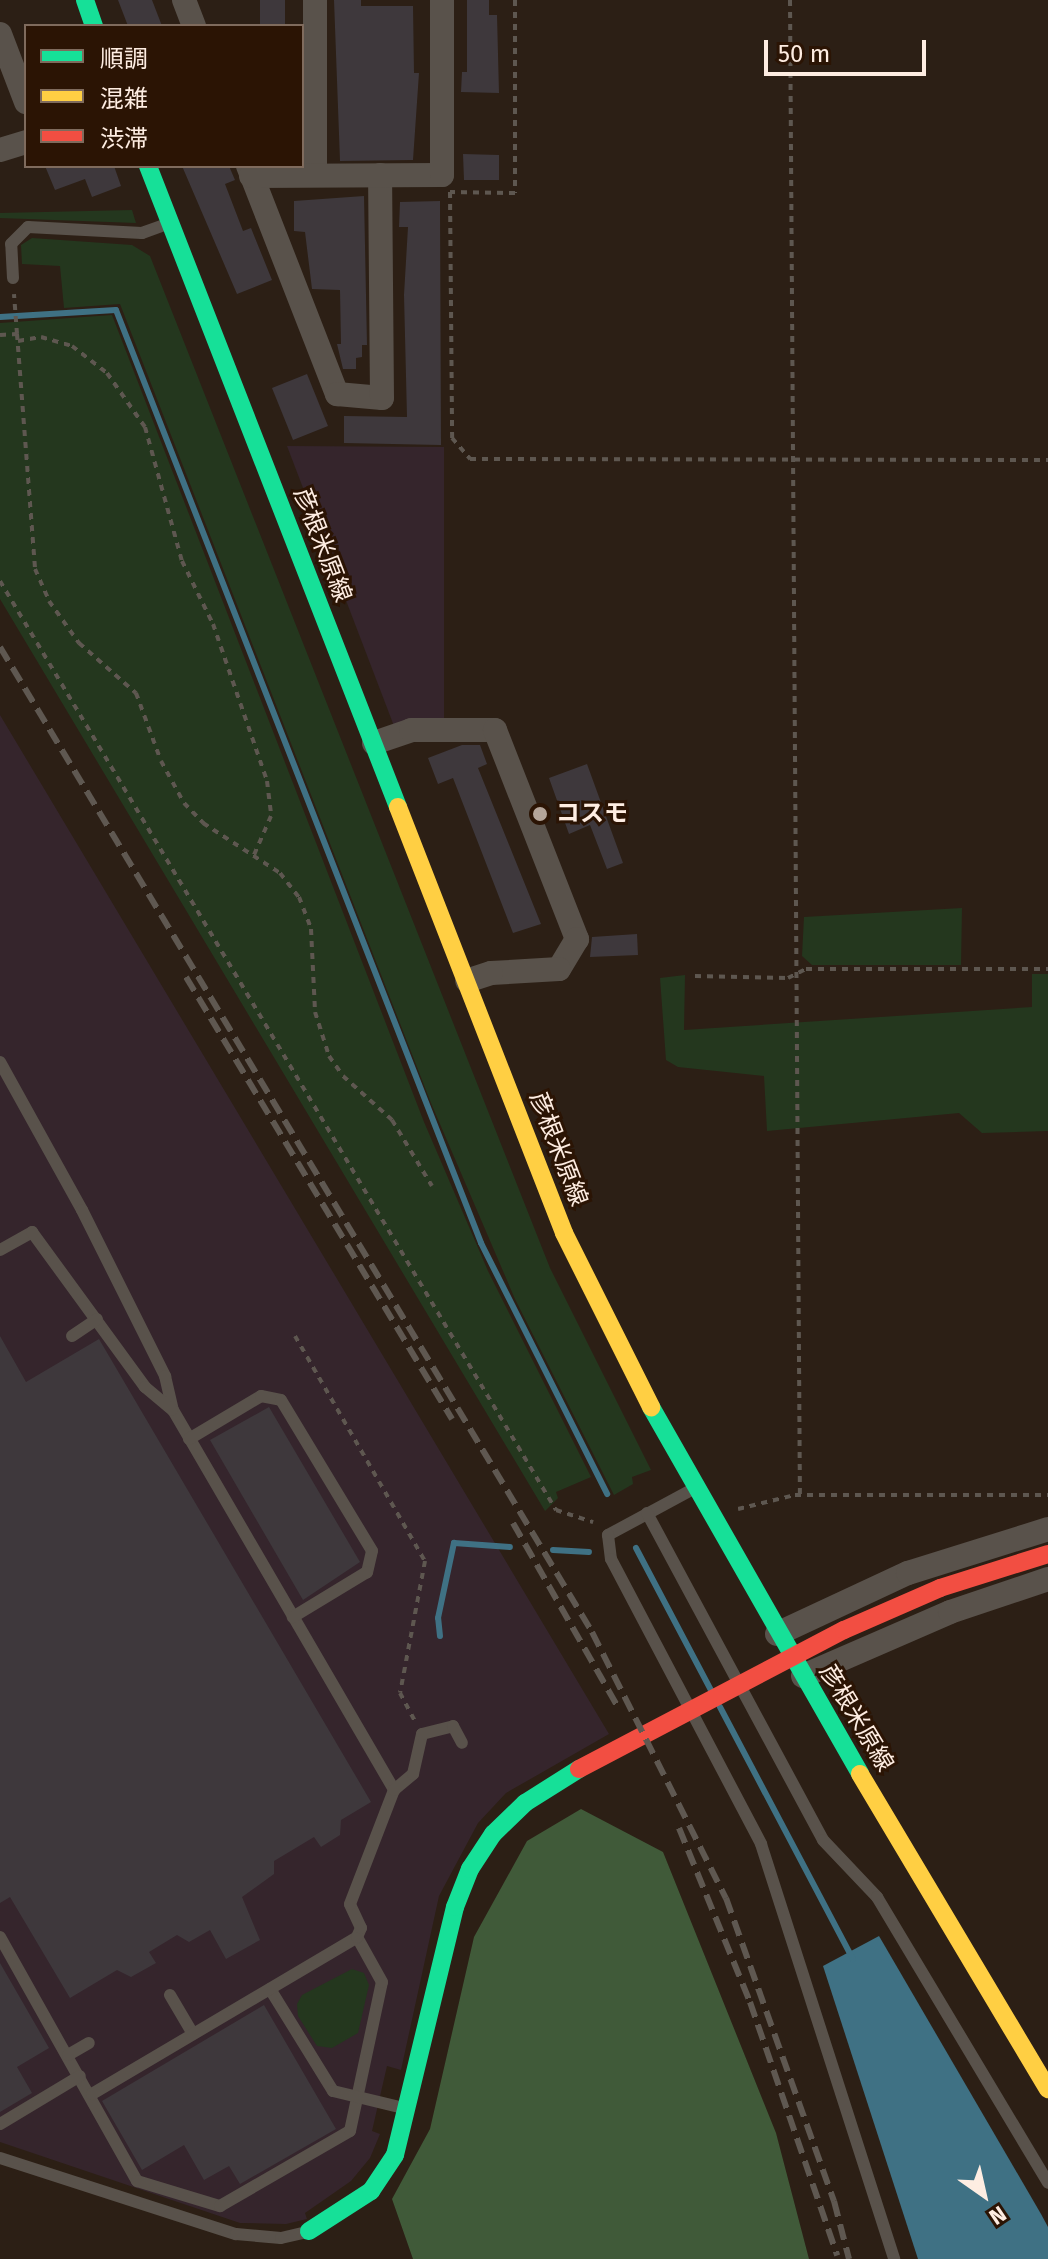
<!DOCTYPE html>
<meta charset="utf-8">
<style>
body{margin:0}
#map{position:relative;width:1048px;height:2259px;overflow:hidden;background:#2c1f15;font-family:"Fira Sans","Noto Sans JP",sans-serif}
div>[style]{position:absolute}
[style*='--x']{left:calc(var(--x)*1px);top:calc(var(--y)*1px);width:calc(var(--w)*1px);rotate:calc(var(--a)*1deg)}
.industrial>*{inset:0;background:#35252c}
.green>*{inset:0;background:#24371e}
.forest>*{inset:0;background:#405a39}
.water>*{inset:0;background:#3f7184}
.stream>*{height:6px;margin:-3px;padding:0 3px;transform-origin:3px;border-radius:3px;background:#3f7184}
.building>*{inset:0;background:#3e383c}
.path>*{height:4px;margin-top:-2px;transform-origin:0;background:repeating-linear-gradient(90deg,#5e5750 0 6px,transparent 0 12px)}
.lane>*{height:12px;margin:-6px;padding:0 6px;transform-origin:6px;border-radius:6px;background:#59524b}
.street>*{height:24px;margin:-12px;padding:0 12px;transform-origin:12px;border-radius:12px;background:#59524b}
.fast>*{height:18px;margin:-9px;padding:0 9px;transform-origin:9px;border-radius:9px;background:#16e098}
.slow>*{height:18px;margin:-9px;padding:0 9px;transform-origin:9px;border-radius:9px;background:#ffcf43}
.jam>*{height:18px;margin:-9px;padding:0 9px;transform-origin:9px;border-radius:9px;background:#f24e42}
.rail>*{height:6px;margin-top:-3px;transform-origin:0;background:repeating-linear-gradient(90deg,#5f5851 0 16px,transparent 0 24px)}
.dots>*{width:22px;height:22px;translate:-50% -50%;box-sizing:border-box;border:4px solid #2b1404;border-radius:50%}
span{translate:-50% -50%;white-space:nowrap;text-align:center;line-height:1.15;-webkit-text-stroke:6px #2b1404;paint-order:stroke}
.street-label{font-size:24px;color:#feede2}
.poi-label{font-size:24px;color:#feede2;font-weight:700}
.left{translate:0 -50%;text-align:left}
.legend{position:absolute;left:24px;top:24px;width:280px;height:144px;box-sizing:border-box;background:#2b1404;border:2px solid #7f6b5d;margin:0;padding:10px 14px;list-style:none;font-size:24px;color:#feede2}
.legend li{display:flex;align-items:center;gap:16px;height:40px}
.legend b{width:40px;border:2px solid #7f6b5d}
.north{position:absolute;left:944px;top:2155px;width:80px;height:80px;-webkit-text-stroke:6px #2b1404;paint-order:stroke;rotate:146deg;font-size:22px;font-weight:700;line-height:32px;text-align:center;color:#feede2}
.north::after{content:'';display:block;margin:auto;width:28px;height:36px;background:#feede2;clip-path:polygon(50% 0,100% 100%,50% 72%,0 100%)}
.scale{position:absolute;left:764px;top:40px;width:162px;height:36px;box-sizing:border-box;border:4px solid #feede2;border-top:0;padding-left:10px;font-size:24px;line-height:28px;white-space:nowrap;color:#feede2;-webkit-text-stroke:6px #2b1404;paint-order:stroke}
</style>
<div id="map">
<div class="industrial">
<div style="clip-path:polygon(287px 446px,444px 447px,444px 720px,394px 726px)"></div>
<div style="clip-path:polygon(0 715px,609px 1734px,506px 1793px,478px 1823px,439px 1896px,401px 2070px,387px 2066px,372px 2131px,380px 2134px,370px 2158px,351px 2181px,305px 2213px,307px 2219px,286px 2224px,240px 2223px,0 2142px)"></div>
</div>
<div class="green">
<div style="clip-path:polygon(132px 210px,136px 223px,0 218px,0 213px)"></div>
<div style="clip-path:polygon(32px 238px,132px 245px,150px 256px,550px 1268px,651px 1470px,632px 1477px,633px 1484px,614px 1495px,515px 1299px,431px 1103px,120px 304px,64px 308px,60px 266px,22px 264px,21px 245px)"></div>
<div style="clip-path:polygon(112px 315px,424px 1122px,488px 1271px,591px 1477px,556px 1492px,558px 1498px,545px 1511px,0 599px,0 323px)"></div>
<div style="clip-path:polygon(962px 908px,961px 965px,812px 965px,802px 956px,804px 917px)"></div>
<div style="clip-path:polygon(1032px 974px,1048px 974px,1048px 1131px,982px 1133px,959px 1113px,767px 1131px,764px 1076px,678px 1067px,666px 1060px,660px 978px,685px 975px,684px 1030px,1032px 1007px)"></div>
<div style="clip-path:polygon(352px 1969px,364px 1973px,369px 1985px,358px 2033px,332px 2048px,317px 2046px,298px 2016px,297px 2004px,302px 1995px)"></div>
</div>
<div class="forest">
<div style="clip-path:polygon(581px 1809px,663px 1852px,776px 2133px,809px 2259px,413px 2259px,392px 2199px,430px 2129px,474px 1937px,527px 1841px)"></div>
</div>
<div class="water">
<div style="clip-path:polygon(879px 1936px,1041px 2214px,1048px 2227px,1048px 2259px,918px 2259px,823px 1966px)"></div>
</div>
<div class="stream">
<div style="--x:0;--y:317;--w:116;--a:-3.5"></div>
<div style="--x:116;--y:310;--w:1002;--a:68.63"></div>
<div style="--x:481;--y:1243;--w:281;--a:63.3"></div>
<div style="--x:636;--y:1548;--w:161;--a:62.2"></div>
<div style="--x:553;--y:1550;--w:36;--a:3"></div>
<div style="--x:440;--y:1636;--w:18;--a:-96"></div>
<div style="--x:438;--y:1618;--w:77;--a:-78"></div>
<div style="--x:454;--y:1543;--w:56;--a:4.1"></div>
<div style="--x:720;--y:1707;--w:285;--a:62.2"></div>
</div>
<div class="building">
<div style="clip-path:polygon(118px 0,152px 0,162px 26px,128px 26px)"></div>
<div style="clip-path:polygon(260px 0,285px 0,285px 26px,260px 26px)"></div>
<div style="clip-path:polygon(334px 0,361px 0,361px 6px,413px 6px,414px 73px,419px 73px,413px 160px,340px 161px)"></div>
<div style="clip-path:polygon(467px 0,489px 0,489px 15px,497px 15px,499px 93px,461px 92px,462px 72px,467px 72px)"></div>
<div style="clip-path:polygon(463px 154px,499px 155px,499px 180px,464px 180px)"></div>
<div style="clip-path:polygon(45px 166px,114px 166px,121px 186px,92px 197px,85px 179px,55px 190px)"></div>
<div style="clip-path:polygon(182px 166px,229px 166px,235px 180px,225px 184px,243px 231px,251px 228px,272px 280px,237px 294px)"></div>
<div style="clip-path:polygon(364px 196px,367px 345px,362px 345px,362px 357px,356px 358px,356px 369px,343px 369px,337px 344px,341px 344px,340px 290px,312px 289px,305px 232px,294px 231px,294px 201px)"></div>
<div style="clip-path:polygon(440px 201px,441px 445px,344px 443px,344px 416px,407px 417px,404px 295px,408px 227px,399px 227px,400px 202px)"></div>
<div style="clip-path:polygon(307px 374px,328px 426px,293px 440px,272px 388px)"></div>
<div style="clip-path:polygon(462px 745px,480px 745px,487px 764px,478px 768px,541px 924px,513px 933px,453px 778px,438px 784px,428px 758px)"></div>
<div style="clip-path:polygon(587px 764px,623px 863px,607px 869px,590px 825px,569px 834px,549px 778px)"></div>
<div style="clip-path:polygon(637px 934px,638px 955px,590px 957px,592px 937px)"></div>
<div style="clip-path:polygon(0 1336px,26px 1382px,99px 1339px,371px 1802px,341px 1820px,340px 1835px,321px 1847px,314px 1837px,274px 1861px,274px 1874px,242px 1897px,260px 1940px,226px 1959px,210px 1930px,189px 1942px,177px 1935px,149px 1952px,156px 1963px,131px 1977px,117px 1970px,70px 1998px,10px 1897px,0 1903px)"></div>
<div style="clip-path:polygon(269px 1407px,360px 1562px,303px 1600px,210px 1440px)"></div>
<div style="clip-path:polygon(0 1963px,49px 2048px,17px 2067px,32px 2093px,0 2112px)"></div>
<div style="clip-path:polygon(264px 2005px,336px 2129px,240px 2184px,229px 2166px,204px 2180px,184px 2145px,142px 2170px,102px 2101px)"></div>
</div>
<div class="path">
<div style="--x:515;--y:0;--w:193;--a:90"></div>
<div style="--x:515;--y:193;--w:65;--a:-179.1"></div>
<div style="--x:450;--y:192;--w:246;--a:89.5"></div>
<div style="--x:452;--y:438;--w:28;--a:49"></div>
<div style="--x:470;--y:459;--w:578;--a:0.1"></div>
<div style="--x:790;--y:0;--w:1495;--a:89.62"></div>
<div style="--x:17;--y:334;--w:236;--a:85.6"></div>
<div style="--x:35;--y:569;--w:35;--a:66"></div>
<div style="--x:49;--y:601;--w:52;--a:54.5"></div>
<div style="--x:79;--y:643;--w:76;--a:41.3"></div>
<div style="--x:136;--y:693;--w:72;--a:69.8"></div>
<div style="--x:161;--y:761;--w:48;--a:61.3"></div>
<div style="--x:184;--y:803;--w:28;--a:46"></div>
<div style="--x:203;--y:823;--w:92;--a:33"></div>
<div style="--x:280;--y:873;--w:31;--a:52"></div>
<div style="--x:299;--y:897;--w:34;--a:69"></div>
<div style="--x:311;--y:929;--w:83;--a:87.2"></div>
<div style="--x:315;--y:1012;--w:46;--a:72.3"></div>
<div style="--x:329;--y:1056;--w:24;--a:55"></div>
<div style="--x:343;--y:1076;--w:66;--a:41.9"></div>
<div style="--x:392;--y:1120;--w:77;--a:58.8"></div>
<div style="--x:0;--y:335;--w:17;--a:-3"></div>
<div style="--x:17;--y:334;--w:40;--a:-94.3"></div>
<div style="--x:18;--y:341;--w:23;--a:-10"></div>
<div style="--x:41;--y:337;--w:32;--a:16"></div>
<div style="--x:72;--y:346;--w:44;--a:37.6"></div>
<div style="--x:107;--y:373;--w:66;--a:54.9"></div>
<div style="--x:145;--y:427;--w:139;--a:74.6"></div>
<div style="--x:182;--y:561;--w:70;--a:63.8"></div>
<div style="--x:213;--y:624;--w:166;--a:71"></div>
<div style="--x:267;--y:781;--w:35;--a:83"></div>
<div style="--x:271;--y:816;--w:43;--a:113.6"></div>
<div style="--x:0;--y:581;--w:1083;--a:59.1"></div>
<div style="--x:556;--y:1510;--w:39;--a:18"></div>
<div style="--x:695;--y:976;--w:93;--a:1.2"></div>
<div style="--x:788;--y:978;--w:20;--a:-27"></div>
<div style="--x:806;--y:969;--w:242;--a:0"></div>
<div style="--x:295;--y:1336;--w:260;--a:60"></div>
<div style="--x:425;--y:1561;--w:134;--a:100.7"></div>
<div style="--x:400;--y:1693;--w:32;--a:62"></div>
<div style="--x:738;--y:1509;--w:59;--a:-13.8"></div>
<div style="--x:795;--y:1495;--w:253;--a:0"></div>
</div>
<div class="lane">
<div style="--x:13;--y:278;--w:34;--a:-93"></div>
<div style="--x:11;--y:244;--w:24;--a:-45"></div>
<div style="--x:28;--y:227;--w:114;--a:3"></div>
<div style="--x:142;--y:233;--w:27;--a:-20"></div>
<div style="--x:0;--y:1062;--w:169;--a:61"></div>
<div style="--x:82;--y:1210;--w:186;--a:63.4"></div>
<div style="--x:165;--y:1376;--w:35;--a:77"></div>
<div style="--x:173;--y:1410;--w:440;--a:59.8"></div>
<div style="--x:0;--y:1250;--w:37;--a:-29"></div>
<div style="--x:32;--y:1232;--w:192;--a:53.9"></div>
<div style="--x:145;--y:1387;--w:35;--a:40"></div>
<div style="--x:72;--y:1336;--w:30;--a:-34"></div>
<div style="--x:189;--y:1439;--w:84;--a:-30.8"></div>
<div style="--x:261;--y:1396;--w:20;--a:11"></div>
<div style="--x:281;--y:1400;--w:176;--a:58.9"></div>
<div style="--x:372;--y:1551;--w:22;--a:103"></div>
<div style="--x:367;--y:1572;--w:87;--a:148.7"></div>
<div style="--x:695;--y:1488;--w:99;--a:151.6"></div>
<div style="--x:608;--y:1535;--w:24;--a:83"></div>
<div style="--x:611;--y:1559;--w:322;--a:62.2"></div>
<div style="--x:761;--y:1844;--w:436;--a:72.2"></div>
<div style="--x:647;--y:1513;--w:371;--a:61.7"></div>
<div style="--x:823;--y:1840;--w:79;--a:46.5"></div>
<div style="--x:877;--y:1897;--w:333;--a:59.1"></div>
<div style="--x:0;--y:1937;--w:280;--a:60.7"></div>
<div style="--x:137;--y:2181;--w:87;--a:16.8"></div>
<div style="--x:220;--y:2206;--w:150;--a:-30"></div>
<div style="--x:350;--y:2131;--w:152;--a:-77.9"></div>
<div style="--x:382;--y:1982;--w:51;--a:-119.1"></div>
<div style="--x:270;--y:1989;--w:120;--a:58.3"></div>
<div style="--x:333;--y:2091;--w:73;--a:13.5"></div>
<div style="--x:170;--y:1995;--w:45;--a:59.5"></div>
<div style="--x:68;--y:2055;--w:24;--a:-30"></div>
<div style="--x:92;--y:2094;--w:308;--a:-30.6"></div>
<div style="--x:357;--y:1937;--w:10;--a:-66"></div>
<div style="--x:361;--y:1928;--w:26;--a:-115"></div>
<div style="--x:350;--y:1904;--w:122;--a:-68.9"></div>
<div style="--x:394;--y:1790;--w:25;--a:-40"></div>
<div style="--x:413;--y:1774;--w:41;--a:-77.3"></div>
<div style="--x:422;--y:1734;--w:32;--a:-14"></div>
<div style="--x:453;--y:1726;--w:19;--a:62"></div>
<div style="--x:0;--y:2124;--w:93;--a:-31"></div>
<div style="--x:0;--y:2158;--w:248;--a:17.9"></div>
<div style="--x:236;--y:2234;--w:45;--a:5.1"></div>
<div style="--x:281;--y:2238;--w:26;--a:-13"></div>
</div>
<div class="street">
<div style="--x:184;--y:0;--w:28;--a:69"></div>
<div style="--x:315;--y:0;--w:175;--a:90"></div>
<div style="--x:0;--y:34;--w:73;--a:69.1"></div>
<div style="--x:0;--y:150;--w:27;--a:-17"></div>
<div style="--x:248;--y:166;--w:245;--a:68.7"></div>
<div style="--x:337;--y:394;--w:45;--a:5.1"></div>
<div style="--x:382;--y:398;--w:223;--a:-90.5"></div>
<div style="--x:251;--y:176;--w:191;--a:-0.3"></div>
<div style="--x:442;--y:175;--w:175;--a:-90"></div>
<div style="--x:374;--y:743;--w:39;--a:-19"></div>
<div style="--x:411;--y:730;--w:84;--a:0"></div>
<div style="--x:495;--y:730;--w:225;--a:68.6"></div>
<div style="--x:577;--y:939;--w:35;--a:121"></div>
<div style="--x:559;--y:969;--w:68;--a:176.6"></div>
<div style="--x:491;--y:973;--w:25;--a:162"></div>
<div style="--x:777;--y:1634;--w:145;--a:-25"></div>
<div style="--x:908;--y:1573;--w:147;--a:-17.4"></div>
<div style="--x:803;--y:1676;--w:160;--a:-23.5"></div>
<div style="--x:950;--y:1612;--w:103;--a:-18.6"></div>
</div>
<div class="fast">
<div style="--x:85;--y:0;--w:28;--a:71"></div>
<div style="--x:148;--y:166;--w:688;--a:68.69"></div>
<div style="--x:651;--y:1407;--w:422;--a:60.3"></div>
<div style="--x:309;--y:2231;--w:74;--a:-32.8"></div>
<div style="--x:371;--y:2191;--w:43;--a:-56.3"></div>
<div style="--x:395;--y:2155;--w:255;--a:-76.4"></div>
<div style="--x:455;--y:1907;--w:41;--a:-68.5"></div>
<div style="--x:470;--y:1869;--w:42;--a:-56.7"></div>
<div style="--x:493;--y:1834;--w:45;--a:-44.1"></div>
<div style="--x:525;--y:1803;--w:64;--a:-32.2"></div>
</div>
<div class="slow">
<div style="--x:398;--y:807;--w:457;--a:68.7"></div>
<div style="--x:564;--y:1233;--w:195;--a:63.4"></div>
<div style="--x:860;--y:1774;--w:367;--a:59.2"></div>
</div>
<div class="jam">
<div style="--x:579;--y:1769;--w:299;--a:-27.7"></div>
<div style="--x:844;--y:1630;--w:105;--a:-23.6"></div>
<div style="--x:940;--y:1588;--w:113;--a:-17.5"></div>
</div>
<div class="rail">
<div style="--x:0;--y:647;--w:1149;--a:58.99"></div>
<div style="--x:592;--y:1632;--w:298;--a:63.3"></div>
<div style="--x:726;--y:1898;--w:322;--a:70.4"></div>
<div style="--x:834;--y:2201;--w:60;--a:75.5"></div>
<div style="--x:186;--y:977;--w:516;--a:58.96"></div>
<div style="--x:513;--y:1523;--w:212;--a:60.3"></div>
<div style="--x:679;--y:1828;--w:188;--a:67.8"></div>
<div style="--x:750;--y:2002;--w:268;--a:71"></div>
</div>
<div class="dots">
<div style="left:540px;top:814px;background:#b4a59a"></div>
</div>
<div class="street-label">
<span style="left:322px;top:545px;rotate:69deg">彦根米原線</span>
<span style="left:558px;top:1149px;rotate:69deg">彦根米原線</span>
<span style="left:856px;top:1718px;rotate:59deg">彦根米原線</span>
</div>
<div class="poi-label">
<span class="left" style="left:556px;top:814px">コスモ</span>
</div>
<ul class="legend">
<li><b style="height:10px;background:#16e098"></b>順調</li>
<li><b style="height:10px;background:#ffcf43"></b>混雑</li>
<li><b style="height:10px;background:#f24e42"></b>渋滞</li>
</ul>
<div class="north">N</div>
<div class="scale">50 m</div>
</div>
